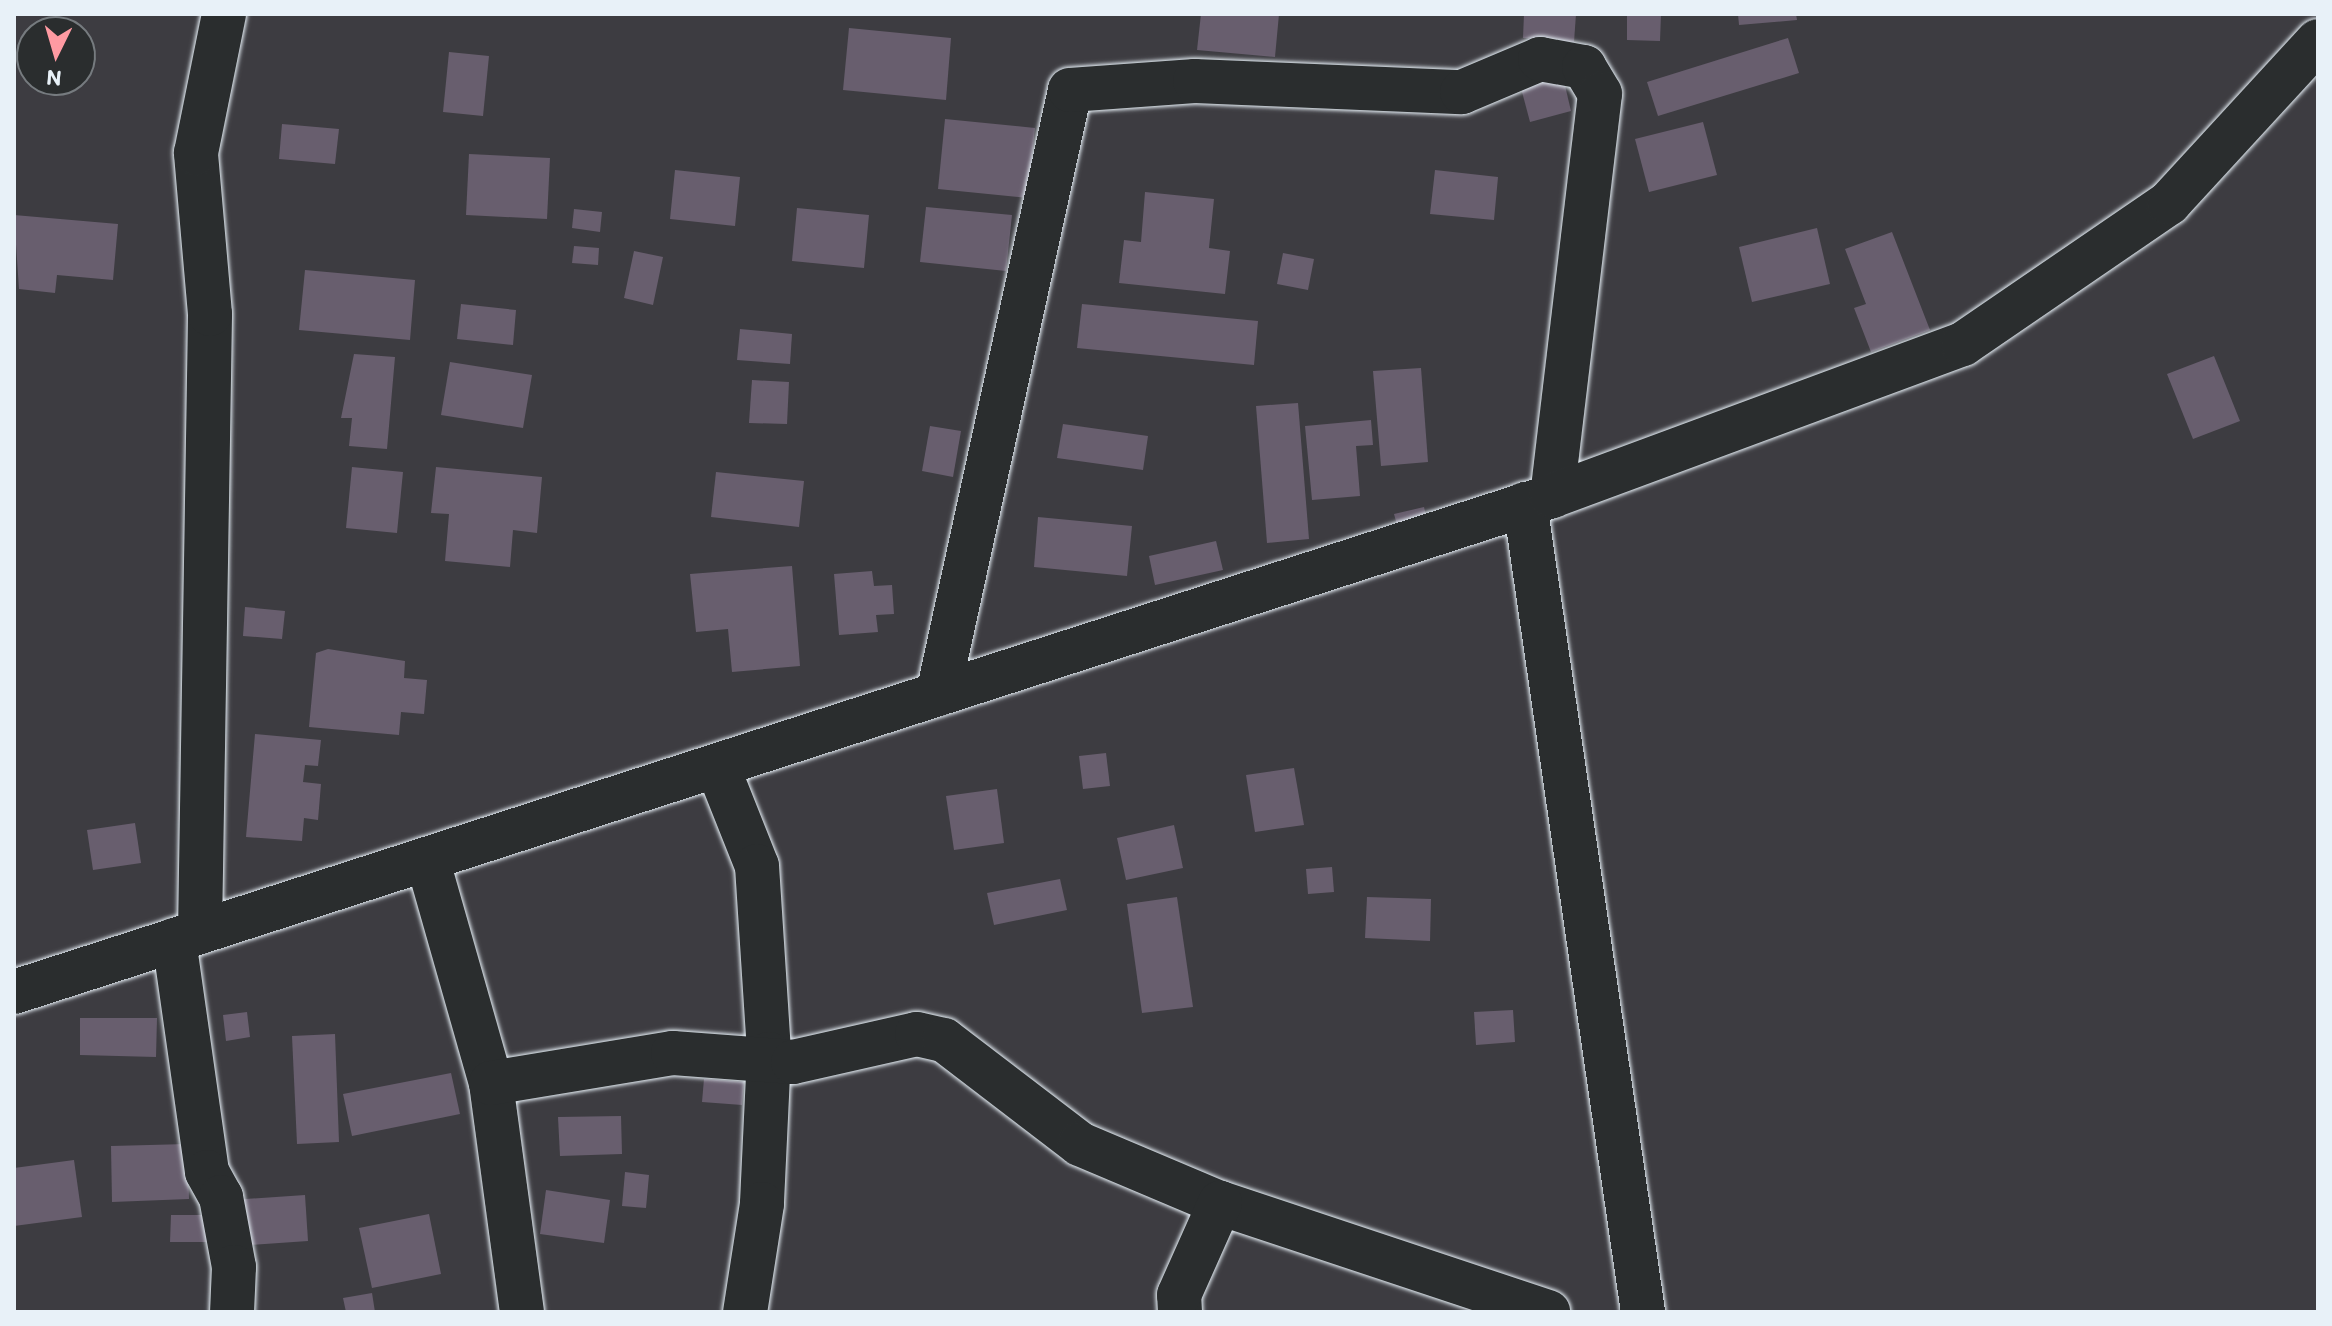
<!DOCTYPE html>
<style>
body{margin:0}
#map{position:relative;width:2332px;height:1326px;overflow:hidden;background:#3d3c41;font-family:Itim,sans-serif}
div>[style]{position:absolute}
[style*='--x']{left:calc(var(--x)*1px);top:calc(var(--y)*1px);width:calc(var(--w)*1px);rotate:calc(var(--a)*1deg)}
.building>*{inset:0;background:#685e6e}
.roads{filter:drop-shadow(0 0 2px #e8f1f8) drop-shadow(0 0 2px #e8f1f8)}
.minor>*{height:44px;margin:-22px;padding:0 22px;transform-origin:22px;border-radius:22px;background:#2a2d2e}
span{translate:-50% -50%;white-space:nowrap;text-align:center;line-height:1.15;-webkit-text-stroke:8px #2a2d2e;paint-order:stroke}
.frame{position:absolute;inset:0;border:16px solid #e8f1f8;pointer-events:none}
.north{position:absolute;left:16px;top:16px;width:80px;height:80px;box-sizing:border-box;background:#2a2d2e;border:2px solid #767b7f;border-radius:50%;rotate:185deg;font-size:22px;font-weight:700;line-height:32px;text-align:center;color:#e8f1f8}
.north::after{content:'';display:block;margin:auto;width:28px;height:36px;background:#ff9aa2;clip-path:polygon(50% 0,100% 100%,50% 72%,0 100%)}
</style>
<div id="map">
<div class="building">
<div style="clip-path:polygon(1201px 14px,1279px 14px,1275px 57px,1197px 50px)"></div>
<div style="clip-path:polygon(1524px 14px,1576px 14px,1574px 42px,1523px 38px)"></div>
<div style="clip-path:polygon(1627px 14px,1661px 14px,1660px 41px,1627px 40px)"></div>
<div style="clip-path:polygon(1738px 14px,1796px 14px,1797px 20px,1739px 25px)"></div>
<div style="clip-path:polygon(849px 28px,951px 38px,946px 100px,843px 90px)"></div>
<div style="clip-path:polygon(1788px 38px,1799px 73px,1658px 116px,1647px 82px)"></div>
<div style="clip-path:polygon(449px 52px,489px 56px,483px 116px,443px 112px)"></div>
<div style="clip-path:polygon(1563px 77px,1571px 111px,1530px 122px,1521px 88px)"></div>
<div style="clip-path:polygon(945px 119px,1035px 128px,1028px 198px,938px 189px)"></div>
<div style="clip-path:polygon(1703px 122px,1717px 175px,1649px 192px,1635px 139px)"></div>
<div style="clip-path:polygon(282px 124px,339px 129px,335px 164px,279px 159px)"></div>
<div style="clip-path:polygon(469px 154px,550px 158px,547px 219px,466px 215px)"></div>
<div style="clip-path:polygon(675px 170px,740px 177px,735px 226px,670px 219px)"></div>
<div style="clip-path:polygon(1435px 170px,1498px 177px,1494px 220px,1430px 214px)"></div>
<div style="clip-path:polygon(1145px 192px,1214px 199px,1209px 248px,1230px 251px,1225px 294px,1119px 283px,1124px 240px,1141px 242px)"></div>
<div style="clip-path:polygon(926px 207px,1012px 215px,1006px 271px,920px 262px)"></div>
<div style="clip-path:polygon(797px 208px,869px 215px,864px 268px,792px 261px)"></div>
<div style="clip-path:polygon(574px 209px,602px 212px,600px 232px,572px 228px)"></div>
<div style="clip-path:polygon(14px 215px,118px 224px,113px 280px,57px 275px,55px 293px,19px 289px)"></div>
<div style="clip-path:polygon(1817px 228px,1830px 284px,1752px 302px,1739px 247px)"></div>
<div style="clip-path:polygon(1892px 232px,1930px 330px,1871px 352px,1854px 308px,1866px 304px,1845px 249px)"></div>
<div style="clip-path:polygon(574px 246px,599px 248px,598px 265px,572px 263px)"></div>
<div style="clip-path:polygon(634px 251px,663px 257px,653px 305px,624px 298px)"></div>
<div style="clip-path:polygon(1283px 253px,1314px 259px,1308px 290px,1277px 284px)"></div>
<div style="clip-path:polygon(305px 270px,415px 280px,410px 340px,299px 330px)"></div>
<div style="clip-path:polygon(461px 304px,516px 310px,513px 345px,457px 339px)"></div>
<div style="clip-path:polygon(1082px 304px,1258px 321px,1254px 365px,1077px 348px)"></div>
<div style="clip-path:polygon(740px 329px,792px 334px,790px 364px,737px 360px)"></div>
<div style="clip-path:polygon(354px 354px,395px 357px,387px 449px,349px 446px,352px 418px,341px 418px)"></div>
<div style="clip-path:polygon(2214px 356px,2240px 421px,2193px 439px,2167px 374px)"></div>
<div style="clip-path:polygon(450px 362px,532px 375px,523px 428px,441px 415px)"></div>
<div style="clip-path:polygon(1421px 368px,1428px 462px,1381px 466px,1373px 371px)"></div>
<div style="clip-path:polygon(752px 380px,789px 382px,787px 424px,749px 423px)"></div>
<div style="clip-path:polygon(1298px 403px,1309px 539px,1267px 543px,1256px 406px)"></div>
<div style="clip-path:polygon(1371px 420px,1373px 445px,1356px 446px,1360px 496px,1312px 500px,1305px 426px)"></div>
<div style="clip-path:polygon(1063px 424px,1148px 436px,1143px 470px,1057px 458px)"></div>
<div style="clip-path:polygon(930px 426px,961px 431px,953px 477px,922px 471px)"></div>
<div style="clip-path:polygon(352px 467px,403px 472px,397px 533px,346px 528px)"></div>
<div style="clip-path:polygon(436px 467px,542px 477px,537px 533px,513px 530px,510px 567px,445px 561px,449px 514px,431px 513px)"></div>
<div style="clip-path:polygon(716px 472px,804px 481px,799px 527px,711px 517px)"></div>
<div style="clip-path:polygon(1424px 507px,1429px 529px,1400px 536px,1394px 514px)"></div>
<div style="clip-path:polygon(1038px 517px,1132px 526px,1127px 576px,1034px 567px)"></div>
<div style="clip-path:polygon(1216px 541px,1223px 570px,1155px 585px,1149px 556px)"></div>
<div style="clip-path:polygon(792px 566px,800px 666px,732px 672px,728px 629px,696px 632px,690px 574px)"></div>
<div style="clip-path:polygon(872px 571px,874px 586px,892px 585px,894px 614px,876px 615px,878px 632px,839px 635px,834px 574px)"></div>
<div style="clip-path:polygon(245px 607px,285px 611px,282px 639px,243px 636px)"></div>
<div style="clip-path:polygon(328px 649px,405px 661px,404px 678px,427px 680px,424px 714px,401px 712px,399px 735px,309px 727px,316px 653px)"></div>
<div style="clip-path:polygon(255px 734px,321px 740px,318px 766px,305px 765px,303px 782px,321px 784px,318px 820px,304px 818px,302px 841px,246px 837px)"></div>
<div style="clip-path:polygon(1106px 753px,1110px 786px,1083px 789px,1079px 756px)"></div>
<div style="clip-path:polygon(1294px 768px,1304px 825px,1255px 832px,1246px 775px)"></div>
<div style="clip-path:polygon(997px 789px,1004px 843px,954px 850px,946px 796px)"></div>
<div style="clip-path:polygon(135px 823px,141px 863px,93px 870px,87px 830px)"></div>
<div style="clip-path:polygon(1174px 825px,1183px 868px,1126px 880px,1117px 838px)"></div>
<div style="clip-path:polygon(1332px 867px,1334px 892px,1308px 894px,1306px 869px)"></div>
<div style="clip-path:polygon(1060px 879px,1067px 910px,994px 925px,987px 893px)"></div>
<div style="clip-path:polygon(1177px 897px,1193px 1007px,1142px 1013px,1127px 904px)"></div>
<div style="clip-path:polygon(1367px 897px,1431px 899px,1430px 941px,1365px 938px)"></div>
<div style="clip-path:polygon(1513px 1010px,1515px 1042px,1476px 1045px,1474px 1012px)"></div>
<div style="clip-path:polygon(247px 1012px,250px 1037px,226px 1041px,223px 1015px)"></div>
<div style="clip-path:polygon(80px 1018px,157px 1018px,156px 1057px,80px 1055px)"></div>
<div style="clip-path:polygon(335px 1034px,339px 1142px,297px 1144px,292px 1036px)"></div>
<div style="clip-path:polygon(451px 1073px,460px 1114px,352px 1136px,343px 1094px)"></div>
<div style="clip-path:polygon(704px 1079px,744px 1082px,742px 1105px,702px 1102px)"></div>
<div style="clip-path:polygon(621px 1116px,622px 1154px,560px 1156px,558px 1117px)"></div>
<div style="clip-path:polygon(187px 1144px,189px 1199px,112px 1202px,111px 1146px)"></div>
<div style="clip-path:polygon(74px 1160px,82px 1217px,14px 1226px,14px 1168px)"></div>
<div style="clip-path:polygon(625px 1172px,649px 1175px,646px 1208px,622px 1206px)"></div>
<div style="clip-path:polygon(546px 1190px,610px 1200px,604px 1243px,540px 1234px)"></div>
<div style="clip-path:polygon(305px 1195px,308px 1241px,235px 1246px,232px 1200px)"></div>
<div style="clip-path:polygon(429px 1214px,441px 1274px,372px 1288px,359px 1228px)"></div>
<div style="clip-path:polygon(171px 1215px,218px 1215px,219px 1242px,170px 1242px)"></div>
<div style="clip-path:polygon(372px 1293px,375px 1312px,346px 1312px,343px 1298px)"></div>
</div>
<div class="roads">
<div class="minor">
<div style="--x:1525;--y:504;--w:817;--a:81.69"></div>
<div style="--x:938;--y:694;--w:618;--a:-77.67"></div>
<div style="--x:1070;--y:90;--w:125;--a:-4.1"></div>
<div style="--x:1195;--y:81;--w:267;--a:2.4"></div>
<div style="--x:1462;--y:92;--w:85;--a:-22.9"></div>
<div style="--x:1540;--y:59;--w:45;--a:10.3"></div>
<div style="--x:1584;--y:67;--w:31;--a:59"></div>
<div style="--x:1600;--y:94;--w:405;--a:96.8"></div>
<div style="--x:718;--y:768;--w:105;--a:68.3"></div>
<div style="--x:757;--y:866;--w:188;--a:86.3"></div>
<div style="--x:769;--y:1054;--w:150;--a:92.7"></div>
<div style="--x:762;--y:1204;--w:109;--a:98.9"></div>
<div style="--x:428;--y:862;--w:230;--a:74.1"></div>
<div style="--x:491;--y:1083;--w:231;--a:82.3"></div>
<div style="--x:200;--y:932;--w:618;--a:-89.07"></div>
<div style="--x:210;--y:314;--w:162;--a:-95"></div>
<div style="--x:196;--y:153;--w:142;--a:-78.6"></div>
<div style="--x:174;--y:940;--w:234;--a:81.9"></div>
<div style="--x:207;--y:1172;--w:29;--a:61"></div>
<div style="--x:221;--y:1197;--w:71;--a:79.5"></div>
<div style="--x:234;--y:1267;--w:45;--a:92.5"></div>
<div style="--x:14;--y:992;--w:1616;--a:-17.87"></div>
<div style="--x:1552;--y:496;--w:438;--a:-20.3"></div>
<div style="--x:1963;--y:344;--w:250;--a:-34.4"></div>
<div style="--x:2169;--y:203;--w:220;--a:-47.4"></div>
<div style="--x:491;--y:1083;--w:184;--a:-9.4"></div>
<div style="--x:673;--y:1053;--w:120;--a:4.3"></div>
<div style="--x:793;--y:1062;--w:127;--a:-12.7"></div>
<div style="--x:917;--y:1034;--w:28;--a:13"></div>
<div style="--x:944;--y:1040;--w:171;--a:37.4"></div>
<div style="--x:1080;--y:1144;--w:152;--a:22.9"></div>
<div style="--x:1220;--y:1203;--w:346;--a:18.4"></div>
<div style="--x:1180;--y:1312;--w:17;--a:-93"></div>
<div style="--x:1179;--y:1295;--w:101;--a:-66"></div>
</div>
</div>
<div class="frame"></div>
<div class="north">N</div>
</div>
